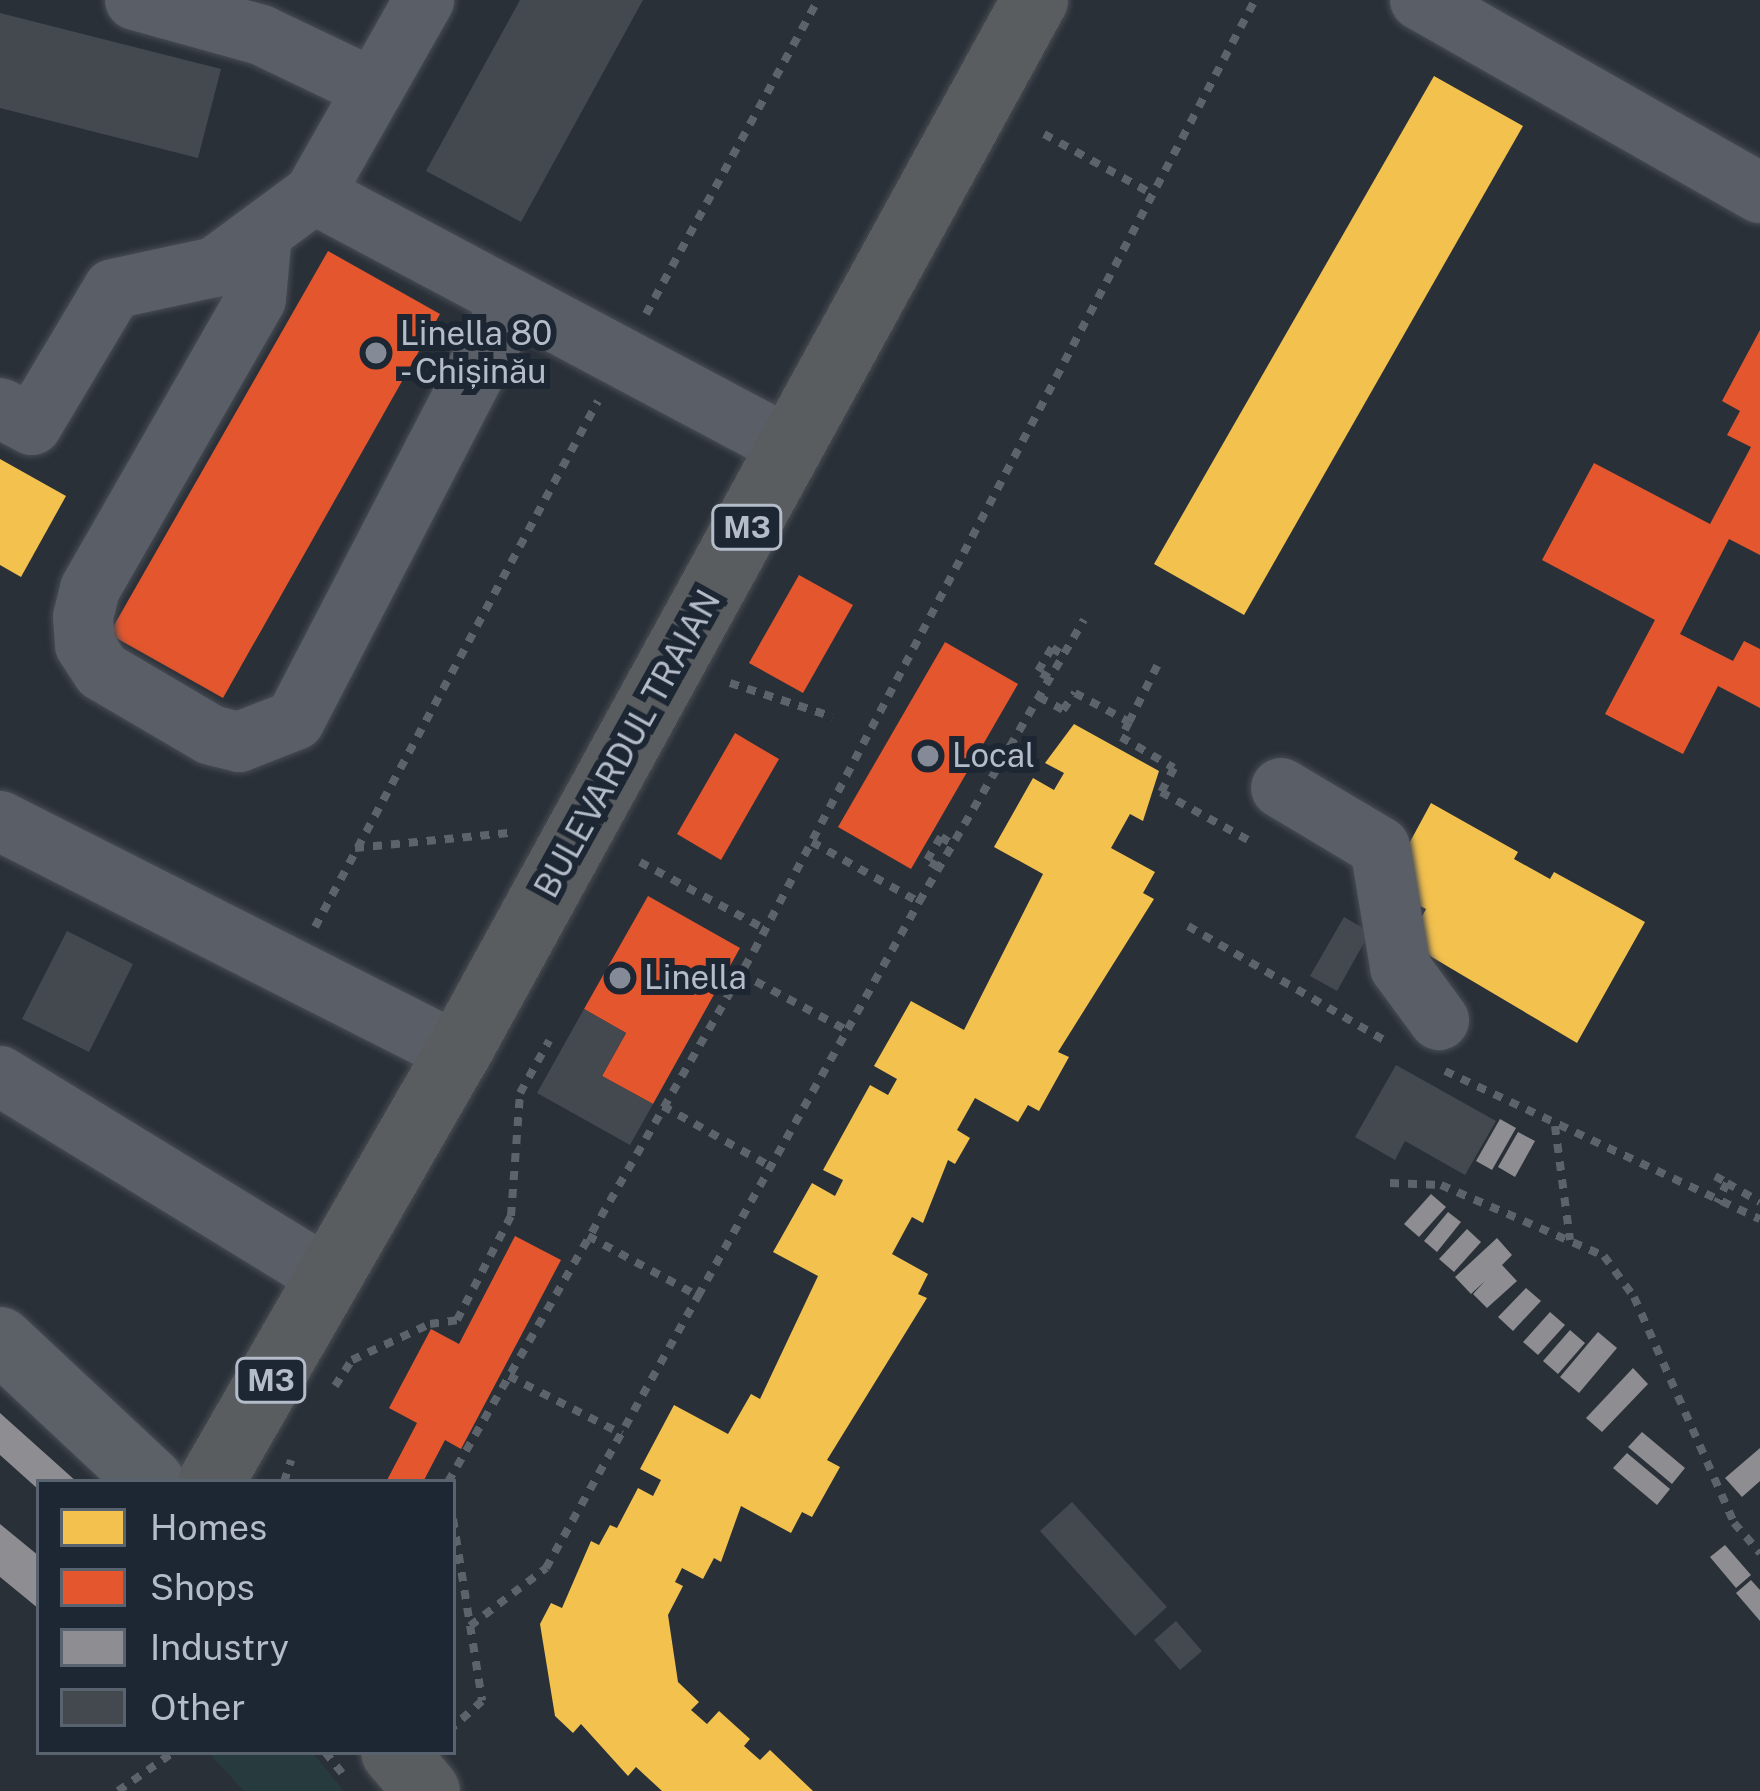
<!DOCTYPE html>
<meta charset="utf-8">
<style>
body{margin:0}
#map{position:relative;width:1760px;height:1791px;overflow:hidden;background:#2a3038;font-family:"Public Sans",sans-serif}
div>[style]{position:absolute}
[style*='--x']{left:calc(var(--x)*1px);top:calc(var(--y)*1px);width:calc(var(--w)*1px);rotate:calc(var(--a)*1deg)}
.green>*{inset:0;background:#273a3e}
.homes>*{inset:0;background:#f2c14e}
.shops>*{inset:0;background:#e4572e}
.industry>*{inset:0;background:#8d8d92}
.building>*{inset:0;background:#444950}
.path>*{height:8px;margin-top:-4px;transform-origin:0;background:repeating-linear-gradient(90deg,#5d636a 0 9px,transparent 0 18px)}
.roads{filter:drop-shadow(0 0 3px #484c53) drop-shadow(0 0 3px #484c53)}
.minor>*{height:60px;margin:-30px;padding:0 30px;transform-origin:30px;border-radius:30px;background:#5a5e66}
.major>*{height:66px;margin:-33px;padding:0 33px;transform-origin:33px;border-radius:33px;background:#5c6168}
.highway>*{height:66px;margin:-33px;padding:0 33px;transform-origin:33px;border-radius:33px;background:#5a5d60}
.dots>*{width:33px;height:33px;translate:-50% -50%;box-sizing:border-box;border:6px solid #1d2633;border-radius:50%}
span{translate:-50% -50%;white-space:nowrap;text-align:center;line-height:1.15;-webkit-text-stroke:12px #1d2633;paint-order:stroke}
.shield-label span{padding:3px 9px;background:#1d2633;border:3px solid;border-radius:9px;-webkit-text-stroke-width:0}
.shield-label{font-size:30px;color:#b4bcc9;font-weight:700}
.poi-label{font-size:33px;color:#b4bcc9}
.left{translate:0 -50%;text-align:left}
.street-label{font-size:33px;color:#b4bcc9}
.legend{position:absolute;left:36px;top:1479px;width:420px;height:276px;box-sizing:border-box;background:#1d2633;border:3px solid #59626f;margin:0;padding:15px 21px;list-style:none;font-size:36px;color:#b4bcc9}
.legend li{display:flex;align-items:center;gap:24px;height:60px}
.legend b{width:60px;border:3px solid #59626f}
</style>
<div id="map">
<div class="green">
<div style="clip-path:polygon(208px 1752px,312px 1752px,344px 1791px,244px 1791px)"></div>
</div>
<div class="homes">
<div style="clip-path:polygon(1434px 76px,1523px 126px,1244px 615px,1154px 564px)"></div>
<div style="clip-path:polygon(0 459px,66px 496px,21px 577px,0 565px)"></div>
<div style="clip-path:polygon(1074px 724px,1159px 771px,1143px 821px,1130px 814px,1111px 848px,1155px 872px,1143px 893px,1154px 899px,1058px 1052px,1069px 1057px,1039px 1111px,1028px 1105px,1018px 1122px,975px 1098px,957px 1130px,970px 1138px,955px 1164px,948px 1160px,923px 1223px,912px 1217px,892px 1254px,928px 1274px,918px 1294px,927px 1298px,827px 1460px,840px 1467px,812px 1517px,802px 1512px,791px 1533px,741px 1506px,721px 1562px,714px 1558px,703px 1579px,682px 1568px,675px 1582px,683px 1586px,668px 1615px,678px 1682px,699px 1702px,691px 1710px,707px 1724px,719px 1711px,750px 1739px,744px 1746px,760px 1760px,770px 1750px,813px 1791px,662px 1791px,636px 1767px,628px 1776px,581px 1724px,573px 1733px,555px 1716px,540px 1624px,551px 1603px,562px 1608px,591px 1541px,599px 1545px,610px 1525px,617px 1528px,638px 1488px,653px 1496px,661px 1480px,640px 1469px,674px 1405px,728px 1434px,751px 1394px,760px 1399px,818px 1276px,773px 1252px,812px 1183px,835px 1196px,843px 1180px,823px 1170px,870px 1085px,888px 1095px,897px 1079px,874px 1066px,911px 1001px,964px 1030px,1043px 874px,994px 847px,1033px 778px,1054px 790px,1064px 773px,1045px 763px)"></div>
<div style="clip-path:polygon(1431px 803px,1518px 852px,1514px 859px,1550px 879px,1554px 872px,1645px 922px,1577px 1043px,1408px 943px,1426px 909px,1414px 903px,1404px 873px,1412px 858px,1404px 853px)"></div>
</div>
<div class="shops">
<div style="clip-path:polygon(328px 251px,440px 314px,223px 698px,109px 634px)"></div>
<div style="clip-path:polygon(1760px 330px,1760px 555px,1729px 539px,1680px 634px,1733px 661px,1744px 641px,1760px 649px,1760px 708px,1718px 686px,1683px 754px,1605px 714px,1655px 620px,1542px 560px,1594px 463px,1710px 524px,1751px 447px,1727px 435px,1740px 411px,1722px 401px)"></div>
<div style="clip-path:polygon(799px 575px,853px 605px,803px 693px,749px 663px)"></div>
<div style="clip-path:polygon(945px 642px,1018px 684px,911px 869px,838px 827px)"></div>
<div style="clip-path:polygon(735px 733px,779px 759px,721px 860px,677px 834px)"></div>
<div style="clip-path:polygon(648px 896px,740px 948px,653px 1104px,602px 1076px,626px 1033px,584px 1009px)"></div>
<div style="clip-path:polygon(515px 1236px,561px 1260px,461px 1449px,445px 1440px,423px 1482px,386px 1482px,417px 1423px,389px 1408px,431px 1329px,459px 1344px)"></div>
</div>
<div class="industry">
<div style="clip-path:polygon(1500px 1119px,1516px 1128px,1492px 1170px,1476px 1161px)"></div>
<div style="clip-path:polygon(1518px 1132px,1535px 1141px,1515px 1177px,1498px 1167px)"></div>
<div style="clip-path:polygon(1431px 1194px,1446px 1207px,1419px 1237px,1404px 1224px)"></div>
<div style="clip-path:polygon(1448px 1212px,1461px 1222px,1437px 1252px,1424px 1241px)"></div>
<div style="clip-path:polygon(1467px 1229px,1481px 1242px,1454px 1272px,1439px 1259px)"></div>
<div style="clip-path:polygon(1497px 1238px,1512px 1255px,1502px 1265px,1517px 1281px,1487px 1308px,1473px 1294px,1485px 1281px,1471px 1294px,1455px 1277px)"></div>
<div style="clip-path:polygon(1526px 1288px,1541px 1301px,1513px 1331px,1498px 1317px)"></div>
<div style="clip-path:polygon(1550px 1312px,1565px 1325px,1538px 1355px,1523px 1342px)"></div>
<div style="clip-path:polygon(1570px 1330px,1585px 1343px,1558px 1374px,1543px 1361px)"></div>
<div style="clip-path:polygon(1598px 1332px,1617px 1348px,1579px 1393px,1560px 1377px)"></div>
<div style="clip-path:polygon(1633px 1368px,1648px 1384px,1602px 1432px,1586px 1418px)"></div>
<div style="clip-path:polygon(0 1413px,77px 1482px,39px 1482px,39px 1490px,0 1455px)"></div>
<div style="clip-path:polygon(1642px 1432px,1685px 1468px,1672px 1484px,1628px 1447px)"></div>
<div style="clip-path:polygon(1760px 1448px,1760px 1481px,1742px 1497px,1725px 1478px)"></div>
<div style="clip-path:polygon(1627px 1453px,1670px 1489px,1657px 1505px,1613px 1468px)"></div>
<div style="clip-path:polygon(0 1524px,39px 1556px,39px 1609px,0 1577px)"></div>
<div style="clip-path:polygon(1725px 1545px,1751px 1575px,1736px 1588px,1710px 1557px)"></div>
<div style="clip-path:polygon(1751px 1580px,1760px 1590px,1760px 1621px,1736px 1593px)"></div>
</div>
<div class="building">
<div style="clip-path:polygon(520px 0,643px 0,521px 222px,426px 171px)"></div>
<div style="clip-path:polygon(0 13px,221px 69px,198px 158px,0 108px)"></div>
<div style="clip-path:polygon(1344px 917px,1370px 932px,1337px 991px,1310px 976px)"></div>
<div style="clip-path:polygon(67px 931px,133px 964px,89px 1052px,22px 1019px)"></div>
<div style="clip-path:polygon(584px 1009px,626px 1033px,602px 1076px,653px 1104px,630px 1145px,537px 1093px)"></div>
<div style="clip-path:polygon(1396px 1065px,1496px 1121px,1465px 1175px,1405px 1141px,1395px 1160px,1355px 1137px)"></div>
<div style="clip-path:polygon(1072px 1502px,1167px 1607px,1135px 1636px,1040px 1531px)"></div>
<div style="clip-path:polygon(1176px 1621px,1202px 1651px,1180px 1670px,1154px 1640px)"></div>
</div>
<div class="path">
<div style="--x:1044;--y:134;--w:126;--a:29"></div>
<div style="--x:646;--y:314;--w:358;--a:-61.3"></div>
<div style="--x:1049;--y:678;--w:13;--a:-148"></div>
<div style="--x:1038;--y:671;--w:27;--a:-59"></div>
<div style="--x:1052;--y:648;--w:13;--a:32"></div>
<div style="--x:730;--y:683;--w:108;--a:18.3"></div>
<div style="--x:1039;--y:697;--w:27;--a:28"></div>
<div style="--x:1063;--y:710;--w:21;--a:-55"></div>
<div style="--x:1075;--y:693;--w:61;--a:28.2"></div>
<div style="--x:1129;--y:722;--w:17;--a:118"></div>
<div style="--x:1121;--y:737;--w:61;--a:30.3"></div>
<div style="--x:1174;--y:768;--w:27;--a:118"></div>
<div style="--x:1161;--y:792;--w:99;--a:28.9"></div>
<div style="--x:1129;--y:722;--w:67;--a:-63.4"></div>
<div style="--x:812;--y:842;--w:123;--a:29.3"></div>
<div style="--x:919;--y:902;--w:327;--a:-59.7"></div>
<div style="--x:355;--y:848;--w:154;--a:-5.6"></div>
<div style="--x:640;--y:862;--w:142;--a:28.2"></div>
<div style="--x:938;--y:867;--w:13;--a:-148"></div>
<div style="--x:927;--y:860;--w:27;--a:-59"></div>
<div style="--x:941;--y:837;--w:13;--a:32"></div>
<div style="--x:1188;--y:926;--w:233;--a:30.2"></div>
<div style="--x:315;--y:927;--w:597;--a:-61.72"></div>
<div style="--x:740;--y:973;--w:123;--a:28.2"></div>
<div style="--x:1445;--y:1071;--w:348;--a:25.2"></div>
<div style="--x:663;--y:1106;--w:126;--a:29.4"></div>
<div style="--x:1555;--y:1126;--w:115;--a:82.5"></div>
<div style="--x:1715;--y:1176;--w:14;--a:30"></div>
<div style="--x:1727;--y:1183;--w:22;--a:117"></div>
<div style="--x:1390;--y:1183;--w:51;--a:2.2"></div>
<div style="--x:1441;--y:1185;--w:178;--a:23.5"></div>
<div style="--x:1604;--y:1256;--w:51;--a:53.8"></div>
<div style="--x:1634;--y:1297;--w:247;--a:66.1"></div>
<div style="--x:1734;--y:1523;--w:40;--a:49"></div>
<div style="--x:1727;--y:1183;--w:38;--a:30"></div>
<div style="--x:588;--y:1236;--w:125;--a:28.6"></div>
<div style="--x:698;--y:1296;--w:452;--a:-60.7"></div>
<div style="--x:509;--y:1376;--w:127;--a:27.2"></div>
<div style="--x:335;--y:1386;--w:31;--a:-57"></div>
<div style="--x:352;--y:1360;--w:86;--a:-24.8"></div>
<div style="--x:430;--y:1324;--w:27;--a:-8"></div>
<div style="--x:457;--y:1320;--w:117;--a:-62.6"></div>
<div style="--x:511;--y:1216;--w:123;--a:-85.8"></div>
<div style="--x:520;--y:1093;--w:60;--a:-60.9"></div>
<div style="--x:284;--y:1482;--w:23;--a:-72"></div>
<div style="--x:448;--y:1482;--w:613;--a:-60.05"></div>
<div style="--x:754;--y:951;--w:1075;--a:-62.22"></div>
<div style="--x:453;--y:1519;--w:184;--a:80.9"></div>
<div style="--x:482;--y:1701;--w:39;--a:138"></div>
<div style="--x:470;--y:1626;--w:96;--a:-37.3"></div>
<div style="--x:546;--y:1568;--w:312;--a:-60.8"></div>
<div style="--x:325;--y:1752;--w:28;--a:51"></div>
<div style="--x:118;--y:1791;--w:68;--a:-34.9"></div>
</div>
<div class="roads">
<div class="minor">
<div style="--x:135;--y:0;--w:131;--a:15.5"></div>
<div style="--x:261;--y:35;--w:125;--a:25.5"></div>
<div style="--x:1420;--y:0;--w:391;--a:29.6"></div>
<div style="--x:314;--y:194;--w:539;--a:27.99"></div>
<div style="--x:262;--y:233;--w:66;--a:95.2"></div>
<div style="--x:256;--y:299;--w:334;--a:119.8"></div>
<div style="--x:90;--y:589;--w:29;--a:104"></div>
<div style="--x:83;--y:617;--w:28;--a:86"></div>
<div style="--x:85;--y:645;--w:31;--a:57"></div>
<div style="--x:102;--y:671;--w:126;--a:30.4"></div>
<div style="--x:211;--y:735;--w:29;--a:14"></div>
<div style="--x:239;--y:742;--w:60;--a:-21.4"></div>
<div style="--x:295;--y:720;--w:471;--a:-62.6"></div>
<div style="--x:0;--y:408;--w:36;--a:28"></div>
<div style="--x:32;--y:425;--w:158;--a:-59.2"></div>
<div style="--x:113;--y:289;--w:104;--a:-12.2"></div>
<div style="--x:215;--y:267;--w:123;--a:-36.4"></div>
<div style="--x:314;--y:194;--w:223;--a:-60.4"></div>
<div style="--x:1281;--y:788;--w:115;--a:30.8"></div>
<div style="--x:1380;--y:847;--w:122;--a:80.5"></div>
<div style="--x:1400;--y:967;--w:66;--a:53.7"></div>
<div style="--x:0;--y:821;--w:513;--a:26.86"></div>
<div style="--x:0;--y:1076;--w:387;--a:31.5"></div>
</div>
<div class="major">
<div style="--x:0;--y:1340;--w:208;--a:43.1"></div>
</div>
<div class="highway">
<div style="--x:211;--y:1482;--w:495;--a:-60.1"></div>
<div style="--x:458;--y:1053;--w:1201;--a:-61.28"></div>
<div style="--x:394;--y:1752;--w:51;--a:49.8"></div>
</div>
</div>
<div class="dots">
<div style="left:376px;top:353px;background:#848b96"></div>
<div style="left:928px;top:756px;background:#848b96"></div>
<div style="left:620px;top:978px;background:#848b96"></div>
</div>
<div class="shield-label">
<span style="left:747px;top:527px">M3</span>
<span style="left:271px;top:1380px">M3</span>
</div>
<div class="poi-label">
<span class="left" style="left:400px;top:353px">Linella 80<br>- Chișinău</span>
<span class="left" style="left:952px;top:756px">Local</span>
<span class="left" style="left:644px;top:978px">Linella</span>
</div>
<div class="street-label">
<span style="left:628px;top:744px;rotate:-61deg">BULEVARDUL TRAIAN</span>
</div>
<ul class="legend">
<li><b style="height:33px;background:#f2c14e"></b>Homes</li>
<li><b style="height:33px;background:#e4572e"></b>Shops</li>
<li><b style="height:33px;background:#8d8d92"></b>Industry</li>
<li><b style="height:33px;background:#444950"></b>Other</li>
</ul>
</div>
